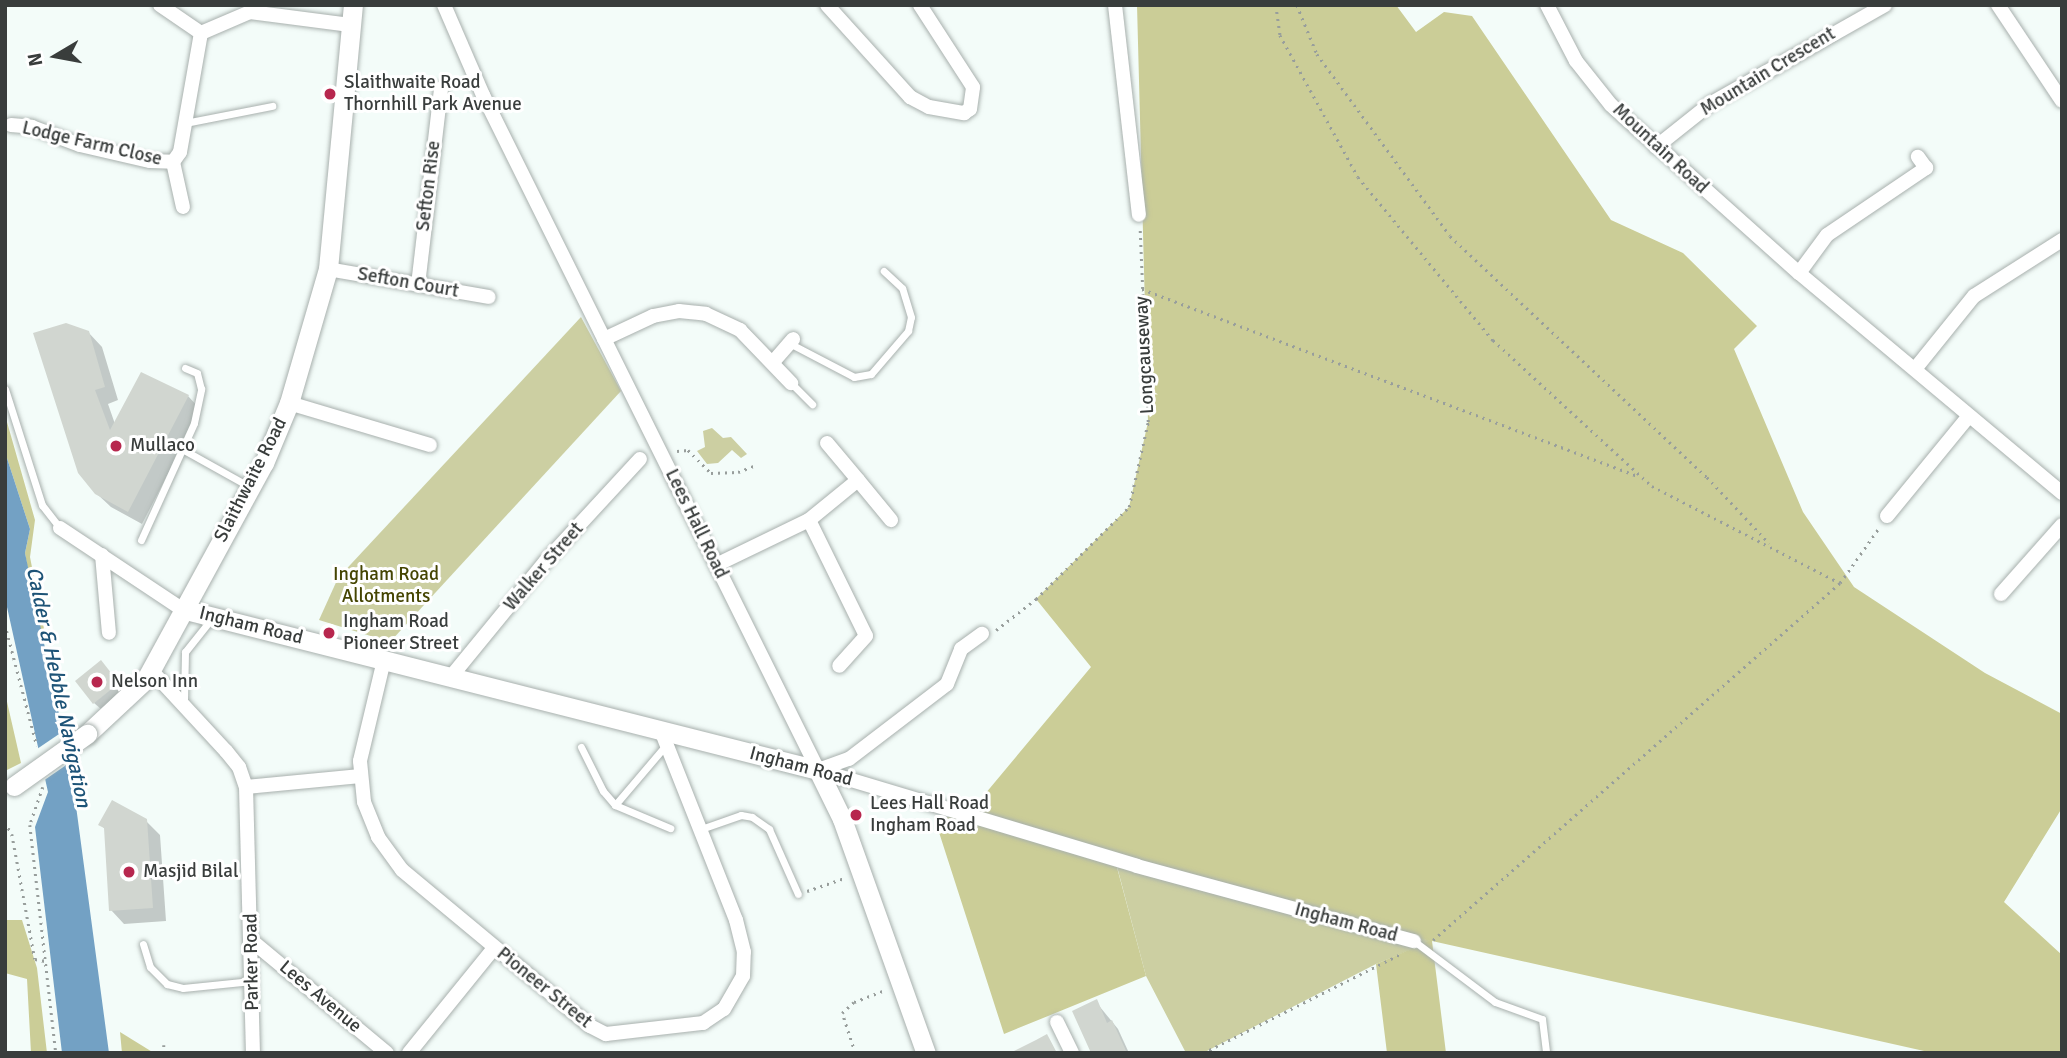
<!DOCTYPE html>
<style>
body{margin:0}
#map{position:relative;width:2067px;height:1058px;overflow:hidden;background:#f3fcf9;font-family:Signika,sans-serif}
div>[style]{position:absolute}
[style*='--x']{left:calc(var(--x)*1px);top:calc(var(--y)*1px);width:calc(var(--w)*1px);rotate:calc(var(--a)*1deg)}
.green>*{inset:0;background:#cccfa2}
.forest>*{inset:0;background:#cbcd97}
.water>*{inset:0;background:#73a1c4}
.pier>*{inset:0;background:#f3fcf9}
.shadow>*{inset:0;background:#0003}
.building>*{inset:0;background:#d1d6d0}
.path>*{height:2.5px;margin-top:-1.25px;transform-origin:0;background:repeating-linear-gradient(90deg,#989e9c 0 2px,transparent 0 7px)}
.roads{filter:drop-shadow(0 0 2px #a8b0ad) drop-shadow(0 0 2px #a8b0ad)}
.lane>*{height:7px;margin:-3.5px;padding:0 3.5px;transform-origin:3.5px;border-radius:3.5px;background:#fff}
.street>*{height:14px;margin:-7px;padding:0 7px;transform-origin:7px;border-radius:7px;background:#fff}
.secondary>*{height:19px;margin:-9.5px;padding:0 9.5px;transform-origin:9.5px;border-radius:9.5px;background:#fff}
.bridges{filter:drop-shadow(0 0 2px #a8b0ad) drop-shadow(0 0 2px #a8b0ad)}
.secondary-bridge>*{height:19px;margin:-9.5px;padding:0 9.5px;transform-origin:9.5px;border-radius:9.5px;background:#fff}
.dots>*{width:19px;height:19px;translate:-50% -50%;box-sizing:border-box;border:4px solid #fff;border-radius:50%}
span{translate:-50% -50%;white-space:nowrap;text-align:center;line-height:1.15;-webkit-text-stroke:6px #fff;paint-order:stroke}
.street-label{font-size:19px;color:#393d3c}
.poi-label{font-size:19px;color:#393d3c}
.left{translate:0 -50%;text-align:left}
.park-label{font-size:19px;color:#454502}
.water-label{font-size:21px;color:#1d5377;font-style:italic}
.frame{position:absolute;inset:0;border:7px solid #393d3c;pointer-events:none}
.north{position:absolute;left:21px;top:21px;width:70px;height:70px;-webkit-text-stroke:5px #fff;paint-order:stroke;rotate:260deg;font-size:19px;font-weight:700;line-height:28px;text-align:center;color:#393d3c}
.north::after{content:'';display:block;margin:auto;width:24px;height:32px;background:#393d3c;clip-path:polygon(50% 0,100% 100%,50% 72%,0 100%)}
</style>
<div id="map">
<div class="green">
<div style="clip-path:polygon(581px 317px,621px 391px,390px 642px,319px 620px,338px 578px)"></div>
<div style="clip-path:polygon(712px 428px,723px 438px,731px 437px,747px 454px,741px 458px,732px 450px,718px 463px,707px 464px,697px 451px,705px 447px,703px 431px)"></div>
<div style="clip-path:polygon(1115px 859px,1432px 941px,1376px 964px,1203px 1053px,1186px 1053px,1146px 976px)"></div>
</div>
<div class="forest">
<div style="clip-path:polygon(1137px 5px,1396px 5px,1416px 32px,1444px 12px,1472px 16px,1611px 220px,1683px 253px,1757px 326px,1734px 349px,1803px 512px,1854px 587px,1985px 673px,2062px 714px,2062px 808px,2004px 902px,2062px 955px,2062px 1053px,1933px 1053px,1432px 941px,1446px 1053px,1387px 1053px,1376px 964px,1430px 941px,1115px 860px,1146px 976px,1004px 1034px,936px 823px,980px 800px,1091px 667px,1036px 599px,1129px 507px,1148px 422px)"></div>
<div style="clip-path:polygon(5px 415px,35px 520px,30px 557px,44px 629px,39px 633px,25px 553px,30px 529px,5px 452px)"></div>
<div style="clip-path:polygon(5px 693px,21px 763px,5px 771px)"></div>
<div style="clip-path:polygon(5px 920px,22px 920px,37px 968px,47px 1053px,31px 1053px,27px 979px,5px 973px)"></div>
<div style="clip-path:polygon(120px 1032px,154px 1053px,122px 1053px)"></div>
</div>
<div class="water">
<div style="clip-path:polygon(5px 452px,30px 529px,25px 553px,72px 776px,109px 1053px,62px 1053px,35px 827px,48px 792px,5px 598px)"></div>
</div>
<div class="pier">
<div style="clip-path:polygon(65px 730px,72px 761px,43px 781px,37px 749px)"></div>
</div>
<div class="shadow">
<div style="clip-path:polygon(88px 332px,102px 347px,118px 400px,108px 404px,115px 424px,188px 396px,201px 410px,142px 524px,111px 507px,96px 493px)"></div>
<div style="clip-path:polygon(107px 669px,124px 691px,101px 709px,94px 703px)"></div>
<div style="clip-path:polygon(146px 821px,160px 835px,166px 921px,124px 924px,111px 910px,106px 830px,100px 824px)"></div>
<div style="clip-path:polygon(1096px 1002px,1118px 1029px,1129px 1053px,1097px 1053px)"></div>
</div>
<div class="building">
<div style="clip-path:polygon(66px 323px,89px 331px,105px 387px,95px 390px,110px 430px,141px 372px,189px 395px,128px 512px,95px 494px,78px 473px,33px 333px)"></div>
<div style="clip-path:polygon(101px 660px,119px 683px,93px 704px,75px 681px)"></div>
<div style="clip-path:polygon(112px 800px,147px 819px,153px 908px,109px 911px,104px 828px,98px 825px)"></div>
<div style="clip-path:polygon(1097px 999px,1107px 1023px,1112px 1020px,1127px 1053px,1091px 1053px,1072px 1011px)"></div>
<div style="clip-path:polygon(1047px 1034px,1057px 1053px,1010px 1053px,1036px 1040px)"></div>
</div>
<div class="path">
<div style="--x:1276;--y:5;--w:30;--a:82"></div>
<div style="--x:1280;--y:35;--w:162;--a:61.2"></div>
<div style="--x:1358;--y:177;--w:212;--a:50.4"></div>
<div style="--x:1493;--y:340;--w:216;--a:42.6"></div>
<div style="--x:1652;--y:486;--w:212;--a:27.3"></div>
<div style="--x:1297;--y:5;--w:53;--a:67.8"></div>
<div style="--x:1317;--y:54;--w:225;--a:53.8"></div>
<div style="--x:1450;--y:236;--w:352;--a:43.2"></div>
<div style="--x:1707;--y:477;--w:91;--a:46.8"></div>
<div style="--x:1142;--y:289;--w:530;--a:20.66"></div>
<div style="--x:677;--y:451;--w:11;--a:-5"></div>
<div style="--x:688;--y:450;--w:33;--a:45"></div>
<div style="--x:711;--y:473;--w:27;--a:-2"></div>
<div style="--x:738;--y:472;--w:17;--a:-21"></div>
<div style="--x:5;--y:624;--w:126;--a:75.3"></div>
<div style="--x:996;--y:630;--w:51;--a:-37.8"></div>
<div style="--x:1036;--y:599;--w:131;--a:-44.7"></div>
<div style="--x:1129;--y:507;--w:87;--a:-77.4"></div>
<div style="--x:1148;--y:422;--w:193;--a:-92.4"></div>
<div style="--x:43;--y:787;--w:40;--a:108.9"></div>
<div style="--x:30;--y:825;--w:229;--a:83.5"></div>
<div style="--x:5;--y:822;--w:14;--a:60"></div>
<div style="--x:12;--y:834;--w:127;--a:79.6"></div>
<div style="--x:35;--y:959;--w:10;--a:11"></div>
<div style="--x:807;--y:891;--w:39;--a:-19"></div>
<div style="--x:1433;--y:940;--w:541;--a:-41.26"></div>
<div style="--x:1840;--y:583;--w:67;--a:-54.7"></div>
<div style="--x:164;--y:1045;--w:8;--a:90"></div>
<div style="--x:855;--y:1053;--w:42;--a:-108"></div>
<div style="--x:842;--y:1013;--w:16;--a:-43"></div>
<div style="--x:854;--y:1002;--w:33;--a:-21"></div>
<div style="--x:1203;--y:1053;--w:221;--a:-26.6"></div>
</div>
<div class="roads">
<div class="lane">
<div style="--x:185;--y:123;--w:89;--a:-11.1"></div>
<div style="--x:791;--y:344;--w:71;--a:27.6"></div>
<div style="--x:854;--y:377;--w:17;--a:-10"></div>
<div style="--x:871;--y:374;--w:57;--a:-49.3"></div>
<div style="--x:908;--y:331;--w:14;--a:-78"></div>
<div style="--x:911;--y:317;--w:30;--a:-107"></div>
<div style="--x:902;--y:288;--w:25;--a:-137"></div>
<div style="--x:791;--y:383;--w:30;--a:45"></div>
<div style="--x:5;--y:389;--w:122;--a:72.3"></div>
<div style="--x:42;--y:505;--w:29;--a:52"></div>
<div style="--x:182;--y:449;--w:78;--a:29.2"></div>
<div style="--x:141;--y:540;--w:128;--a:-65.6"></div>
<div style="--x:194;--y:423;--w:35;--a:-78"></div>
<div style="--x:201;--y:389;--w:16;--a:-104"></div>
<div style="--x:197;--y:373;--w:13;--a:-157"></div>
<div style="--x:184;--y:700;--w:48;--a:-88.8"></div>
<div style="--x:185;--y:652;--w:43;--a:-51.5"></div>
<div style="--x:581;--y:747;--w:49;--a:63.4"></div>
<div style="--x:603;--y:791;--w:18;--a:49"></div>
<div style="--x:615;--y:805;--w:60;--a:22.7"></div>
<div style="--x:615;--y:805;--w:79;--a:-49.6"></div>
<div style="--x:701;--y:829;--w:42;--a:-19.3"></div>
<div style="--x:741;--y:815;--w:11;--a:10"></div>
<div style="--x:752;--y:817;--w:21;--a:35"></div>
<div style="--x:769;--y:829;--w:71;--a:66"></div>
<div style="--x:1414;--y:941;--w:101;--a:37"></div>
<div style="--x:1495;--y:1002;--w:50;--a:19.9"></div>
<div style="--x:1542;--y:1019;--w:34;--a:83"></div>
<div style="--x:143;--y:944;--w:24;--a:73"></div>
<div style="--x:150;--y:967;--w:24;--a:45"></div>
<div style="--x:167;--y:984;--w:16;--a:14"></div>
<div style="--x:183;--y:988;--w:69;--a:-5.8"></div>
</div>
<div class="street">
<div style="--x:160;--y:5;--w:50;--a:34.3"></div>
<div style="--x:201;--y:33;--w:53;--a:-23.2"></div>
<div style="--x:250;--y:12;--w:101;--a:7.4"></div>
<div style="--x:444;--y:5;--w:98;--a:66.6"></div>
<div style="--x:483;--y:95;--w:754;--a:63.6"></div>
<div style="--x:827;--y:5;--w:124;--a:47.9"></div>
<div style="--x:910;--y:97;--w:21;--a:28"></div>
<div style="--x:929;--y:107;--w:36;--a:10"></div>
<div style="--x:964;--y:113;--w:7;--a:-34"></div>
<div style="--x:970;--y:109;--w:22;--a:-82"></div>
<div style="--x:973;--y:87;--w:98;--a:-122.9"></div>
<div style="--x:1115;--y:5;--w:211;--a:83.5"></div>
<div style="--x:1547;--y:5;--w:63;--a:62.6"></div>
<div style="--x:1576;--y:61;--w:56;--a:51.5"></div>
<div style="--x:1611;--y:105;--w:252;--a:41.8"></div>
<div style="--x:1799;--y:273;--w:343;--a:39.9"></div>
<div style="--x:1998;--y:5;--w:115;--a:56.3"></div>
<div style="--x:11;--y:125;--w:21;--a:5"></div>
<div style="--x:32;--y:127;--w:51;--a:20.6"></div>
<div style="--x:80;--y:145;--w:72;--a:12.9"></div>
<div style="--x:150;--y:161;--w:23;--a:2"></div>
<div style="--x:173;--y:162;--w:12;--a:-55"></div>
<div style="--x:180;--y:152;--w:121;--a:-80"></div>
<div style="--x:1656;--y:147;--w:69;--a:-38.5"></div>
<div style="--x:1710;--y:104;--w:201;--a:-29.5"></div>
<div style="--x:173;--y:162;--w:46;--a:77.5"></div>
<div style="--x:328;--y:269;--w:163;--a:9.9"></div>
<div style="--x:1799;--y:273;--w:47;--a:-53.6"></div>
<div style="--x:1827;--y:235;--w:120;--a:-34.1"></div>
<div style="--x:1926;--y:168;--w:14;--a:-126"></div>
<div style="--x:418;--y:285;--w:198;--a:-83.3"></div>
<div style="--x:604;--y:339;--w:54;--a:-25.1"></div>
<div style="--x:653;--y:316;--w:26;--a:-11"></div>
<div style="--x:679;--y:311;--w:27;--a:6"></div>
<div style="--x:706;--y:314;--w:38;--a:25"></div>
<div style="--x:740;--y:330;--w:74;--a:46.1"></div>
<div style="--x:774;--y:361;--w:29;--a:-49"></div>
<div style="--x:1915;--y:369;--w:94;--a:-51.1"></div>
<div style="--x:1974;--y:296;--w:104;--a:-32.5"></div>
<div style="--x:289;--y:403;--w:147;--a:16.6"></div>
<div style="--x:827;--y:443;--w:48;--a:50"></div>
<div style="--x:1887;--y:516;--w:128;--a:-50.7"></div>
<div style="--x:809;--y:520;--w:129;--a:63.8"></div>
<div style="--x:866;--y:636;--w:40;--a:132"></div>
<div style="--x:60;--y:528;--w:146;--a:33.6"></div>
<div style="--x:102;--y:555;--w:78;--a:84.9"></div>
<div style="--x:716;--y:565;--w:103;--a:-25.8"></div>
<div style="--x:809;--y:520;--w:63;--a:-39.2"></div>
<div style="--x:858;--y:480;--w:52;--a:50.5"></div>
<div style="--x:2001;--y:594;--w:92;--a:-48.5"></div>
<div style="--x:384;--y:660;--w:104;--a:103.4"></div>
<div style="--x:360;--y:761;--w:41;--a:84.4"></div>
<div style="--x:364;--y:802;--w:38;--a:68"></div>
<div style="--x:378;--y:837;--w:41;--a:54"></div>
<div style="--x:402;--y:870;--w:244;--a:39.7"></div>
<div style="--x:590;--y:1026;--w:18;--a:27"></div>
<div style="--x:606;--y:1034;--w:98;--a:-6.5"></div>
<div style="--x:703;--y:1023;--w:25;--a:-34"></div>
<div style="--x:724;--y:1009;--w:38;--a:-60"></div>
<div style="--x:743;--y:976;--w:24;--a:-88"></div>
<div style="--x:744;--y:952;--w:33;--a:-104"></div>
<div style="--x:736;--y:920;--w:203;--a:-111.6"></div>
<div style="--x:150;--y:669;--w:112;--a:47.2"></div>
<div style="--x:226;--y:751;--w:21;--a:51"></div>
<div style="--x:239;--y:767;--w:21;--a:71"></div>
<div style="--x:246;--y:787;--w:266;--a:88.5"></div>
<div style="--x:450;--y:678;--w:150;--a:-50.7"></div>
<div style="--x:545;--y:562;--w:140;--a:-47.3"></div>
<div style="--x:818;--y:770;--w:333;--a:16.7"></div>
<div style="--x:1137;--y:866;--w:287;--a:15.2"></div>
<div style="--x:818;--y:770;--w:33;--a:-20"></div>
<div style="--x:849;--y:759;--w:123;--a:-37.4"></div>
<div style="--x:947;--y:684;--w:38;--a:-68"></div>
<div style="--x:961;--y:649;--w:26;--a:-36"></div>
<div style="--x:246;--y:787;--w:115;--a:-5.5"></div>
<div style="--x:252;--y:941;--w:175;--a:39.7"></div>
<div style="--x:1057;--y:1022;--w:34;--a:64"></div>
<div style="--x:409;--y:1053;--w:135;--a:-51"></div>
</div>
<div class="secondary">
<div style="--x:182;--y:609;--w:656;--a:14.21"></div>
<div style="--x:818;--y:770;--w:55;--a:63.9"></div>
<div style="--x:842;--y:819;--w:249;--a:70.3"></div>
<div style="--x:87;--y:734;--w:81;--a:-43"></div>
<div style="--x:146;--y:679;--w:246;--a:-61.4"></div>
<div style="--x:264;--y:463;--w:65;--a:-67.4"></div>
<div style="--x:289;--y:403;--w:140;--a:-73.8"></div>
<div style="--x:328;--y:269;--w:265;--a:-84.6"></div>
</div>
</div>
<div class="bridges">
<div class="secondary-bridge">
<div style="--x:14;--y:786;--w:90;--a:-35.5"></div>
</div>
</div>
<div class="dots">
<div style="left:330px;top:94px;background:#b7274e"></div>
<div style="left:116px;top:446px;background:#b7274e"></div>
<div style="left:329px;top:633px;background:#b7274e"></div>
<div style="left:97px;top:682px;background:#b7274e"></div>
<div style="left:856px;top:815px;background:#b7274e"></div>
<div style="left:129px;top:872px;background:#b7274e"></div>
</div>
<div class="street-label">
<span style="left:1768px;top:72px;rotate:-31deg">Mountain Crescent</span>
<span style="left:92px;top:144px;rotate:13deg">Lodge Farm Close</span>
<span style="left:1660px;top:149px;rotate:43deg">Mountain Road</span>
<span style="left:429px;top:186px;rotate:-83deg">Sefton Rise</span>
<span style="left:408px;top:283px;rotate:10deg">Sefton Court</span>
<span style="left:1145px;top:355px;rotate:-93deg">Longcauseway</span>
<span style="left:251px;top:480px;rotate:-63deg">Slaithwaite Road</span>
<span style="left:696px;top:524px;rotate:64deg">Lees Hall Road</span>
<span style="left:544px;top:567px;rotate:-49deg">Walker Street</span>
<span style="left:251px;top:626px;rotate:14deg">Ingham Road</span>
<span style="left:801px;top:767px;rotate:15deg">Ingham Road</span>
<span style="left:1346px;top:923px;rotate:15deg">Ingham Road</span>
<span style="left:252px;top:962px;rotate:-91deg">Parker Road</span>
<span style="left:544px;top:988px;rotate:39deg">Pioneer Street</span>
<span style="left:320px;top:997px;rotate:40deg">Lees Avenue</span>
</div>
<div class="poi-label">
<span class="left" style="left:344px;top:94px">Slaithwaite Road<br>Thornhill Park Avenue</span>
<span class="left" style="left:130px;top:446px">Mullaco</span>
<span class="left" style="left:343px;top:633px">Ingham Road<br>Pioneer Street</span>
<span class="left" style="left:111px;top:682px">Nelson Inn</span>
<span class="left" style="left:870px;top:815px">Lees Hall Road<br>Ingham Road</span>
<span class="left" style="left:143px;top:872px">Masjid Bilal</span>
</div>
<div class="park-label">
<span style="left:386px;top:586px">Ingham Road<br>Allotments</span>
</div>
<div class="water-label">
<span style="left:59px;top:687px;rotate:78deg">Calder &amp; Hebble Navigation</span>
</div>
<div class="frame"></div>
<div class="north">N</div>
</div>
